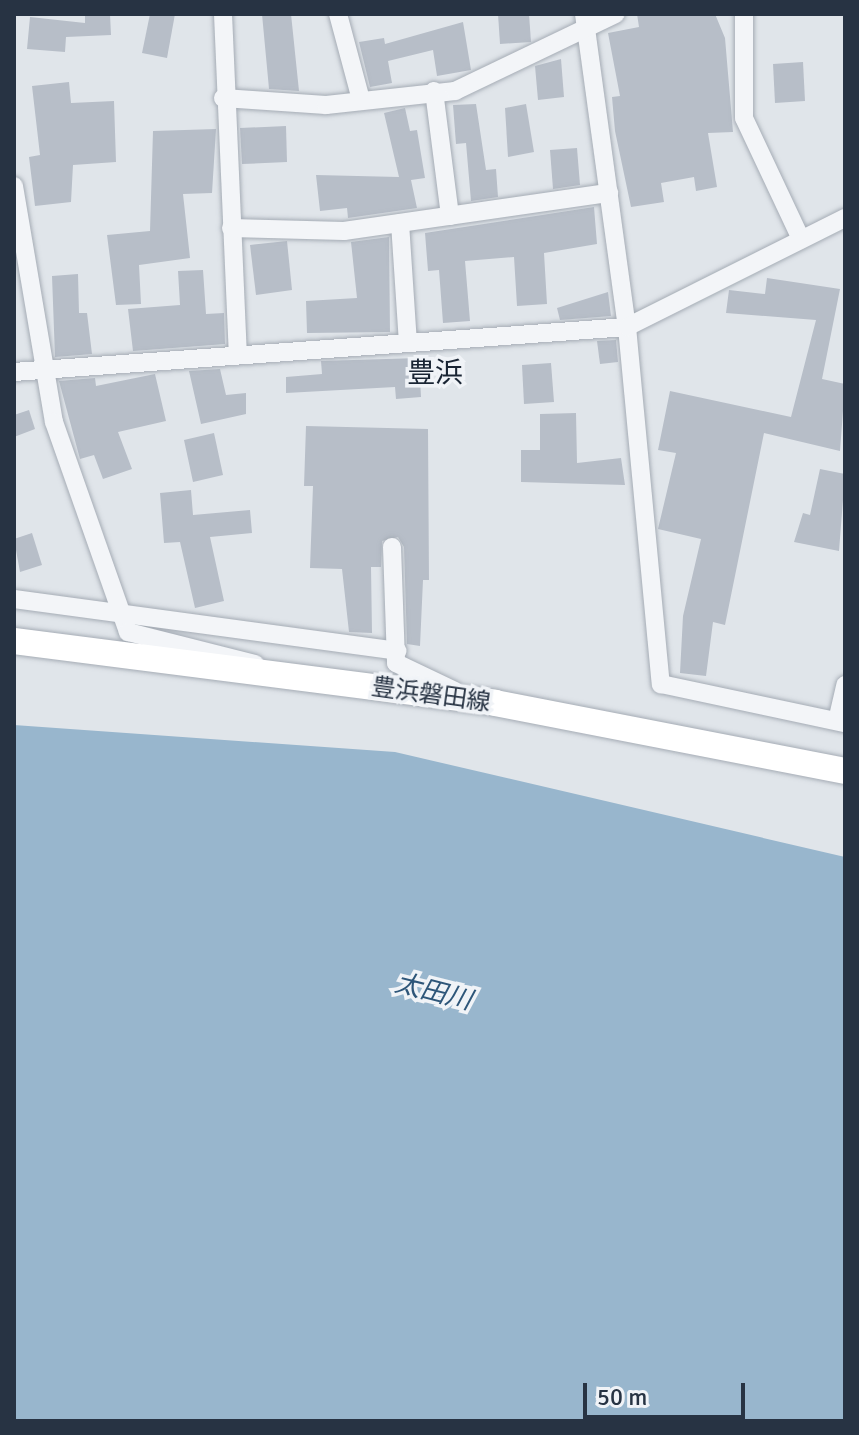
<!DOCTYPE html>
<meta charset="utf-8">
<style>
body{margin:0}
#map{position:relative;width:859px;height:1435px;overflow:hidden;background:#e0e5ea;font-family:Signika,"Noto Sans JP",sans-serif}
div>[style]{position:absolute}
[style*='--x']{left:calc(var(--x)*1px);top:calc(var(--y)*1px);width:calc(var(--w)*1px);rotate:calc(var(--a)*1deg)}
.water>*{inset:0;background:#98b6cd}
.building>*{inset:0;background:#b7bec8}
.roads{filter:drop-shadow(0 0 2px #a5acb5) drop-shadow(0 0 2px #a5acb5)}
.minor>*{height:18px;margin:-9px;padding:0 9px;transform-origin:9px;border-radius:9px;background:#f3f5f8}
.secondary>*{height:26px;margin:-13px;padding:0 13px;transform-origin:13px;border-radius:13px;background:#fff}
span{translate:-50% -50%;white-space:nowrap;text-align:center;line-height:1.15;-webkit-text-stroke:7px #f0f3f7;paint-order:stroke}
.street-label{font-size:24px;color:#273343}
.water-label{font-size:26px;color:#2e5679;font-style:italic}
.quarter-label{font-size:28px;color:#192433}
.frame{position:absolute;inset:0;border:16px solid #273343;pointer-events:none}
.scale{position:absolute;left:583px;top:1383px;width:162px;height:36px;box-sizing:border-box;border:4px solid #273343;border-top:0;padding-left:10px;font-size:24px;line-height:28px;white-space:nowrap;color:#273343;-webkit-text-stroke:6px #f0f3f7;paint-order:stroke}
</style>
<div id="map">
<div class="water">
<div style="clip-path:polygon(14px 725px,395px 752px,845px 857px,845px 1421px,14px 1421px)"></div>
</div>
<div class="building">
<div style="clip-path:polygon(85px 14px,110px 14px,111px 35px,66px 37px,65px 52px,27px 49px,30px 17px,85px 23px)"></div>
<div style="clip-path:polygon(150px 14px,175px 14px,167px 58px,142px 53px)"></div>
<div style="clip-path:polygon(262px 14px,291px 14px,299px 91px,269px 89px)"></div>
<div style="clip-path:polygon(498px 14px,529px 14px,531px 42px,500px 44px)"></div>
<div style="clip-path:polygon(637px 14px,715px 14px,725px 38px,733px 132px,708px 133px,717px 187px,696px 191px,694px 177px,661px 183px,664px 202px,631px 207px,615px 131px,612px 97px,620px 96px,608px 33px,639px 27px)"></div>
<div style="clip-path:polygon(463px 22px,471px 70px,437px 76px,433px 50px,388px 61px,392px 83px,370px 87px,359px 42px,384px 38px,385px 44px)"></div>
<div style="clip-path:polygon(561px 59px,564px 97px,538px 100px,535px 66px)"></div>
<div style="clip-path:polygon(803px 62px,805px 101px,775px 103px,773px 64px)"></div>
<div style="clip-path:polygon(69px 82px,71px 103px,114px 101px,116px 162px,73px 165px,71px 202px,35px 206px,29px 157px,40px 155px,32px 86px)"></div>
<div style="clip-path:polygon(476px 104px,486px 170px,496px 169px,498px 197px,471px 201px,466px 143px,456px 144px,453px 105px)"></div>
<div style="clip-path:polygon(526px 104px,534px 152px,508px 157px,505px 108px)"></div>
<div style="clip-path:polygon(405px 108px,410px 131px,417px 130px,425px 178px,411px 180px,417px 208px,348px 218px,347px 208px,320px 211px,316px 175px,399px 177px,384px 113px)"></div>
<div style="clip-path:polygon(286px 126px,287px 162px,242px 164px,240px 128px)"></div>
<div style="clip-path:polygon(216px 129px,212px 193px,183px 194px,190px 258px,139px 265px,141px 304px,116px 305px,107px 235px,150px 231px,153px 131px)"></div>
<div style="clip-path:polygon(577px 148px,580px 185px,553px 189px,550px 150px)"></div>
<div style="clip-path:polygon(594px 207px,597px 244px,544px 253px,547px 304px,517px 306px,514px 257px,465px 261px,470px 321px,443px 323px,439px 270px,428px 271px,425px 233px)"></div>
<div style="clip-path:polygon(389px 237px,390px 332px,307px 333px,306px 301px,357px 298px,351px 242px)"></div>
<div style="clip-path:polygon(287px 241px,292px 290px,256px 295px,250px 245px)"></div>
<div style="clip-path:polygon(203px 270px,206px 314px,224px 313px,225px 344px,133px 351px,128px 309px,180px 305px,178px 271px)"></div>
<div style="clip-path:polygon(78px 274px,79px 313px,87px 313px,92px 354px,55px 357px,52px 276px)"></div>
<div style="clip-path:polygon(767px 278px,840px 289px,822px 379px,845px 384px,840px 451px,764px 433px,725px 625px,713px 622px,706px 676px,680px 673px,683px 616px,701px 539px,658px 529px,676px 453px,658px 450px,670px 391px,791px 417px,816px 320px,726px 313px,729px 290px,765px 294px)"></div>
<div style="clip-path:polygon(608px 292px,611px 316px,560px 320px,557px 308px)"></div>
<div style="clip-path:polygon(616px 340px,618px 362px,600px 364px,597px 341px)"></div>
<div style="clip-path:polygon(419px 358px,421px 397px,396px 399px,395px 387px,286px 393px,286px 377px,322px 374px,321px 361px)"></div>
<div style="clip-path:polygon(551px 363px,554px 402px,524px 404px,522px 365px)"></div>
<div style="clip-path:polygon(220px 369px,226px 395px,246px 393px,246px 414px,201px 424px,189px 371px)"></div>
<div style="clip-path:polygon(155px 374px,166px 421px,118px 432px,132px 469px,103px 479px,94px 455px,80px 459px,59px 381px,95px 378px,96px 386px)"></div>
<div style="clip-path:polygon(29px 410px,35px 429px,14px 437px,14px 415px)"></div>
<div style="clip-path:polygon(576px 413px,577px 463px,621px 458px,625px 485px,521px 482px,521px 450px,540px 450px,540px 414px)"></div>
<div style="clip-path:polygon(306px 426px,428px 429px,429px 580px,423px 580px,420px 646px,407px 644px,404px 547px,398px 537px,382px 541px,381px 567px,371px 567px,372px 633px,349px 632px,342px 569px,310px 568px,313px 486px,304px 486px)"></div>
<div style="clip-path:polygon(214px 433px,223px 475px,193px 482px,184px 440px)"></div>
<div style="clip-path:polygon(820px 469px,845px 474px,839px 551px,794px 542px,803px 513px,810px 515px)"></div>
<div style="clip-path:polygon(191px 490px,193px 515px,250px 510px,252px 533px,210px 537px,224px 601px,195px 608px,180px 542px,164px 543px,160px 493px)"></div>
<div style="clip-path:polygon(32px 533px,42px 565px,20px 572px,14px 539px)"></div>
</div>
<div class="roads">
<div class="minor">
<div style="--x:223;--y:14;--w:341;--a:87.5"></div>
<div style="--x:338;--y:14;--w:89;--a:75"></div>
<div style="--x:584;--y:14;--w:316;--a:82.2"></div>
<div style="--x:627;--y:327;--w:359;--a:84.6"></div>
<div style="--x:661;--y:684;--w:188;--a:12"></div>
<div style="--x:744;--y:14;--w:104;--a:90"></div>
<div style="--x:744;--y:118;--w:134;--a:64.8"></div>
<div style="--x:434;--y:91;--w:126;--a:82.7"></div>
<div style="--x:223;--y:98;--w:103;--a:3.9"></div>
<div style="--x:326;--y:105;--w:130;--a:-6.2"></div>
<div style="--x:455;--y:91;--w:178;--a:-25.6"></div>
<div style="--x:14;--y:186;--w:239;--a:80.4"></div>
<div style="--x:54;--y:422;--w:223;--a:70.6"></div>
<div style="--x:128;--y:632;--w:131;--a:14.1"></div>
<div style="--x:400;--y:223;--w:119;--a:86.2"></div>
<div style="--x:231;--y:228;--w:113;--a:1.5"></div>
<div style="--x:344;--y:231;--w:268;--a:-8.2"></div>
<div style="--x:14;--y:372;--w:615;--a:-4.2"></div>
<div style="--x:627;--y:327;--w:244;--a:-26.6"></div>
<div style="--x:392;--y:547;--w:116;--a:88"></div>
<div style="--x:396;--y:663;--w:65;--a:25.4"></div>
<div style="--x:14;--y:599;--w:387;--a:7.7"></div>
<div style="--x:837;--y:721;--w:37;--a:-77"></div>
</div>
<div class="secondary">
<div style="--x:14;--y:641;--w:485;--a:7.3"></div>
<div style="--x:495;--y:703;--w:357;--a:11"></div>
</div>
</div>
<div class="street-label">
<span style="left:431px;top:695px;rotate:8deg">豊浜磐田線</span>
</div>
<div class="water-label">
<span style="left:433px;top:993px;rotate:14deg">太田川</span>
</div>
<div class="quarter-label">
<span style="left:435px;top:373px">豊浜</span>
</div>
<div class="frame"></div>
<div class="scale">50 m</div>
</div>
